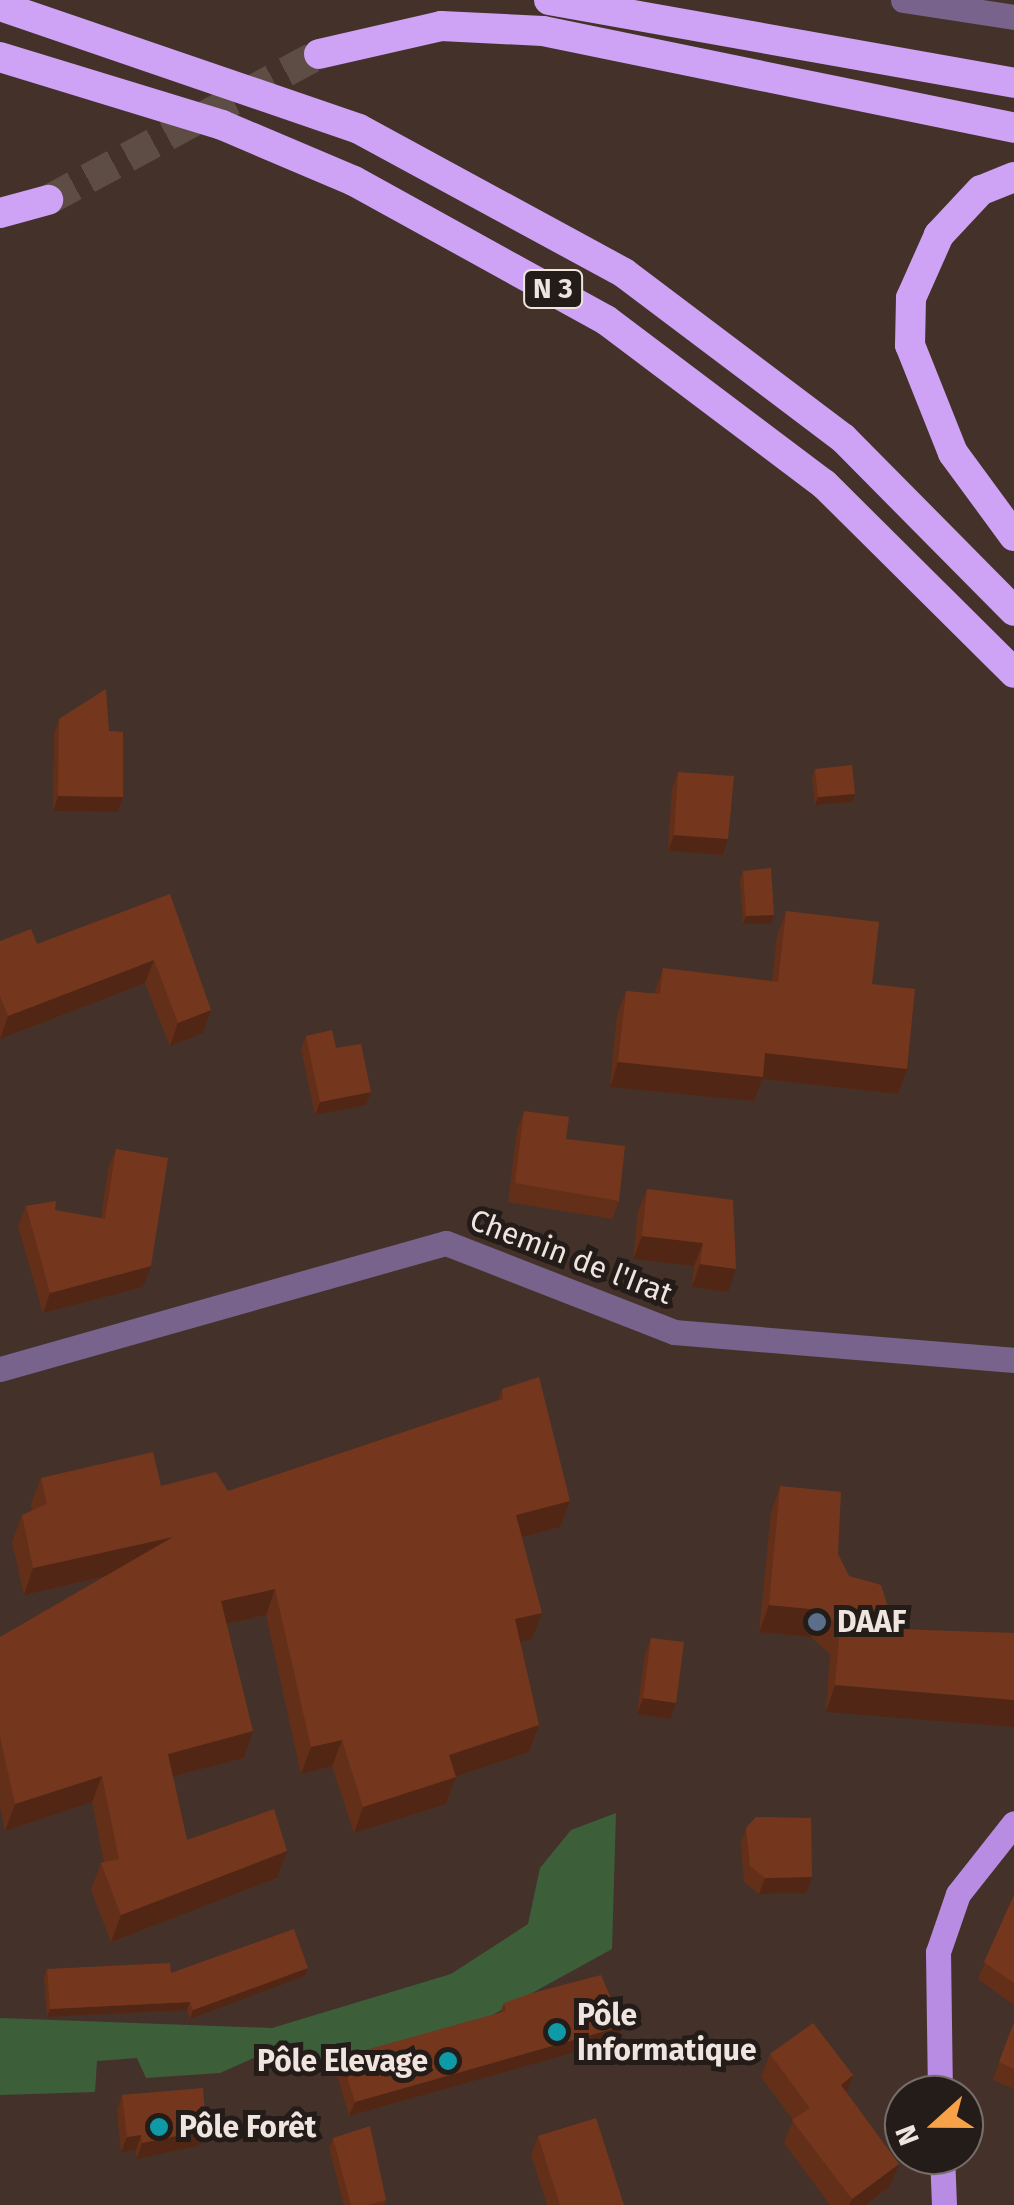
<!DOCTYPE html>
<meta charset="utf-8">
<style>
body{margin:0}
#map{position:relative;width:1014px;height:2205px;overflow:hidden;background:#44322a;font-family:"Fira Sans",sans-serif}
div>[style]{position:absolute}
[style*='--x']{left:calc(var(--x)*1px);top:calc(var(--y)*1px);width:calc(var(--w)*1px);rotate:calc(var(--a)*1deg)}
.green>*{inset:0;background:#3c5f3a}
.highway-tunnel>*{height:30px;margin-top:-15px;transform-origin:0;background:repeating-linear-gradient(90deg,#5e4d45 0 30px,transparent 0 45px)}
.minor>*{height:25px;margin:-12.5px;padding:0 12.5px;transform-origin:12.5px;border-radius:12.5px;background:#78638d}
.major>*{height:25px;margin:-12.5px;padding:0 12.5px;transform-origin:12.5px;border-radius:12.5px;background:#b98ce3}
.highway>*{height:30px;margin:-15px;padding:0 15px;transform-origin:15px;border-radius:15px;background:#cea3f6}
.wall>*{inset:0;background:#642f19}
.shaded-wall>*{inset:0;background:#512614}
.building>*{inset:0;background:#74371d}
.dots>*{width:28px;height:28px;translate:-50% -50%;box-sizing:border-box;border:5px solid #241c18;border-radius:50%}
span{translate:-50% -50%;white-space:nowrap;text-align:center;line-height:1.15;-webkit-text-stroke:10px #241c18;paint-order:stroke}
.shield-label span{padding:2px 8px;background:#241c18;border:2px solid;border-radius:8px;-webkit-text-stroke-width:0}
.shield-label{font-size:28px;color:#f0e4df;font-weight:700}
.street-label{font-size:30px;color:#f0e4df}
.poi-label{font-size:30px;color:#f0e4df;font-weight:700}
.left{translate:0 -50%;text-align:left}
.right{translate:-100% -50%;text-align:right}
.north{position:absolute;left:884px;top:2075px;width:100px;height:100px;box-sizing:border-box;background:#241c18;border:2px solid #766c68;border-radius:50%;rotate:249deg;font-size:28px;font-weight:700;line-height:40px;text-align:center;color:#f0e4df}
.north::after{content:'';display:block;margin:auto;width:35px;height:45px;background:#f7a248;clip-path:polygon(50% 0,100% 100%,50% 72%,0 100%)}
</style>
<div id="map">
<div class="green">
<div style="clip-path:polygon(616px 1813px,612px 1949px,474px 2025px,321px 2070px,256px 2057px,220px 2073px,146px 2078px,137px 2058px,97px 2061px,95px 2092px,0 2095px,0 2018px,272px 2028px,451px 1974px,528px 1924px,540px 1868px,571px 1830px)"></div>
</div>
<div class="highway-tunnel">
<div style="--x:48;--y:200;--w:308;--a:-28.3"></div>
</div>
<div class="minor">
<div style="--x:903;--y:0;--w:112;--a:8.7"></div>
<div style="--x:0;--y:1369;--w:463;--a:-15.8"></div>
<div style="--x:446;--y:1243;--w:245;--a:21.3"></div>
<div style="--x:674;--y:1332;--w:341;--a:4.7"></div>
</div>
<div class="major">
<div style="--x:940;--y:2095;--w:143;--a:-90.8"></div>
<div style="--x:938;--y:1952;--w:61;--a:-71"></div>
<div style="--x:958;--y:1894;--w:90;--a:-51.7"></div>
<div style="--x:942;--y:2155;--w:50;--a:87.7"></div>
</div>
<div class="highway">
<div style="--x:549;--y:0;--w:472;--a:10.1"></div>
<div style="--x:0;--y:6;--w:379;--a:18.9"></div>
<div style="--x:359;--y:129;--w:302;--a:28.5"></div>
<div style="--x:624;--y:273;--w:274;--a:37"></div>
<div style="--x:843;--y:438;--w:243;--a:45.3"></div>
<div style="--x:319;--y:54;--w:125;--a:-12.9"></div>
<div style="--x:441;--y:26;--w:102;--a:2.8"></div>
<div style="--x:543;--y:31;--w:481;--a:11.6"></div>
<div style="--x:0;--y:57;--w:232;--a:17"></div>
<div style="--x:222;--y:125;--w:143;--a:23"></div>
<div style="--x:354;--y:181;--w:288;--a:28.9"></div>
<div style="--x:606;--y:320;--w:273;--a:37"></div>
<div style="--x:824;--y:484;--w:268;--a:44.8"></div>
<div style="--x:1014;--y:177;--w:35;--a:158"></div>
<div style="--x:981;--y:190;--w:62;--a:133"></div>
<div style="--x:939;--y:235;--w:69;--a:114"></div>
<div style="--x:911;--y:298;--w:47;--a:91.2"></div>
<div style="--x:910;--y:345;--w:116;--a:68.3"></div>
<div style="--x:953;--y:453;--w:103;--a:53.7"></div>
<div style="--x:0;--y:213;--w:50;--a:-15.2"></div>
</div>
<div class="wall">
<div style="clip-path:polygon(59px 719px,109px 731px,123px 797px,118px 812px,53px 811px,54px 734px)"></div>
<div style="clip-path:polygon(815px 769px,852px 802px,815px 805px,812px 777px)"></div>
<div style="clip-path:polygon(678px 772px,723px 855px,668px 851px,672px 788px)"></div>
<div style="clip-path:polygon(743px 871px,774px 915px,771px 924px,743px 924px,740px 879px)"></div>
<div style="clip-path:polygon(170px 894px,203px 1033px,170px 1046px,145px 983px,0 1039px,0 941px,37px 944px)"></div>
<div style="clip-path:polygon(786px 911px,872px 984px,907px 1069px,898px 1094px,762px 1079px,754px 1101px,610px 1087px,617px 1015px,626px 991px,654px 994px,663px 968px,772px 981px,777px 936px)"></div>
<div style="clip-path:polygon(306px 1036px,371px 1092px,366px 1105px,315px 1115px,301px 1049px)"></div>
<div style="clip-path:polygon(524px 1111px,566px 1139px,619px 1201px,612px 1219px,508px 1202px,517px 1130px)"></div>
<div style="clip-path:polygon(116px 1149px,143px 1287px,43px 1313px,18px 1226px,26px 1206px,101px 1218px,108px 1169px)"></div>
<div style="clip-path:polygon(647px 1189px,733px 1200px,728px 1292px,692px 1287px,694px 1266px,633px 1259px,638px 1212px)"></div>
<div style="clip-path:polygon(502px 1389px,570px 1501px,560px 1527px,522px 1537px,532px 1639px,520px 1642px,539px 1725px,529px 1752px,456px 1776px,446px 1804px,354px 1833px,332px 1766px,301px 1774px,266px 1615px,226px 1624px,244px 1758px,173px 1776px,187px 1840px,277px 1878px,111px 1942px,91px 1890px,101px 1863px,104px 1863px,92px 1802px,5px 1831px,0 1807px,0 1637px,104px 1577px,24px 1595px,12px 1542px,22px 1515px,32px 1511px,31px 1504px,41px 1478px,228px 1491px,498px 1400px)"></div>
<div style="clip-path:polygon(780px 1486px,838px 1554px,849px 1576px,881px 1585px,826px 1712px,830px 1654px,811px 1637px,759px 1632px,771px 1512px)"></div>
<div style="clip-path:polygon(651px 1638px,670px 1719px,637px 1714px,645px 1654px)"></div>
<div style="clip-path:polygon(746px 1828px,812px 1877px,806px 1893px,759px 1894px,744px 1882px,741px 1844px)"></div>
<div style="clip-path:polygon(1014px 1895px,1014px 2005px,978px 1979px)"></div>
<div style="clip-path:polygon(47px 1969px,171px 1973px,305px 1976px,190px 2019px,187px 2010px,47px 2017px,44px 1977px)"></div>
<div style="clip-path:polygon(504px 2003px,623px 2026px,618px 2040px,349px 2116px,336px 2071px,341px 2057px,500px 2013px)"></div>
<div style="clip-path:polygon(1014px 2022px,1014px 2089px,993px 2080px)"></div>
<div style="clip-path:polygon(770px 2054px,853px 2075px,846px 2093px,890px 2186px,866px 2205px,830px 2205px,784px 2143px,793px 2120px,761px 2077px)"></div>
<div style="clip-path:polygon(122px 2095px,201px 2145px,137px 2159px,136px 2150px,121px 2152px,117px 2110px)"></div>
<div style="clip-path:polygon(538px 2136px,624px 2205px,547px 2205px,531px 2155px)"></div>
<div style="clip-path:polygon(333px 2138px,386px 2200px,384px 2205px,344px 2205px,329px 2148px)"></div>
</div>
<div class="shaded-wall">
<div style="clip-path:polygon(855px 794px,852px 802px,815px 805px,818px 797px)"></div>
<div style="clip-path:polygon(58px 796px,123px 797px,118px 812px,53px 811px)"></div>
<div style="clip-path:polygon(674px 835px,728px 839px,723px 855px,668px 851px)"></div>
<div style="clip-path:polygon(774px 915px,771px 924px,743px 924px,746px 916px)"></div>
<div style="clip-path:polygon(154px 960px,145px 983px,0 1039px,8px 1016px)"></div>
<div style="clip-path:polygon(211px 1010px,203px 1033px,170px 1046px,178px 1023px)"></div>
<div style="clip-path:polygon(765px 1053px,907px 1069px,898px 1094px,762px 1079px,754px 1101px,610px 1087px,618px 1062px)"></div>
<div style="clip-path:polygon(371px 1092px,366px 1105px,315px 1115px,320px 1102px)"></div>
<div style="clip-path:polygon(642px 1236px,703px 1243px,694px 1266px,633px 1259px)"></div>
<div style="clip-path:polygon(700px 1264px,736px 1269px,728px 1292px,692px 1287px)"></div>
<div style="clip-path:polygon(151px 1266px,143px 1287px,43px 1313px,50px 1293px)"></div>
<div style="clip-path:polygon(570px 1501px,560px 1527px,506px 1541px,516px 1515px)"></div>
<div style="clip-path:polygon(173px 1537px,163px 1563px,24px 1595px,33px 1568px)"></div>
<div style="clip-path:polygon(275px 1589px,266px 1615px,211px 1627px,221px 1601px)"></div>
<div style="clip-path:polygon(769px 1605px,821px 1610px,811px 1637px,759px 1632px)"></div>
<div style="clip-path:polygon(542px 1613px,532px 1639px,505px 1646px,515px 1619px)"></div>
<div style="clip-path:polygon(835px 1685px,1014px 1700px,1014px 1727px,826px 1712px)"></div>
<div style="clip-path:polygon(643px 1698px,676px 1703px,670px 1719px,637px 1714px)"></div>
<div style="clip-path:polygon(539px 1725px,529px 1752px,439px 1782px,449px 1755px)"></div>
<div style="clip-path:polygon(253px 1731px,244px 1758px,158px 1780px,168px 1754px)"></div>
<div style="clip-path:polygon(342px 1740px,332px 1766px,301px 1774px,311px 1747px)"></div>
<div style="clip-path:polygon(102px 1776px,92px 1802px,5px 1831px,15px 1804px)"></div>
<div style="clip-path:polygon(456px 1777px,446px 1804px,354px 1833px,363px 1807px)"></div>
<div style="clip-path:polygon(287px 1851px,277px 1878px,111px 1942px,121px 1915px)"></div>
<div style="clip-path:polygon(812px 1877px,806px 1893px,759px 1894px,765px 1878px)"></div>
<div style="clip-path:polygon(308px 1968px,305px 1976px,190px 2019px,193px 2010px)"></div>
<div style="clip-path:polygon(190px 2002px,187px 2010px,47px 2017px,50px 2009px)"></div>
<div style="clip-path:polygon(623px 2026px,618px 2040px,349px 2116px,355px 2102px)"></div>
<div style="clip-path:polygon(853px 2075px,844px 2098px,841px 2085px)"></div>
<div style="clip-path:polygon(206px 2130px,201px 2145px,137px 2159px,142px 2143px)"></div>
<div style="clip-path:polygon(141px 2135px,136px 2150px,121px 2152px,127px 2137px)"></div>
<div style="clip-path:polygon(899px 2164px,890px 2186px,866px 2205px,849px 2205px,852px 2199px)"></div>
</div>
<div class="building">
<div style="clip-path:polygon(106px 689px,109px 731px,123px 732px,123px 797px,58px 796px,59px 719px)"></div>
<div style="clip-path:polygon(852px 765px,855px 794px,818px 797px,815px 769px)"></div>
<div style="clip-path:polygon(678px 772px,734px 776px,728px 839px,674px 835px)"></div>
<div style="clip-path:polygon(771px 868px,774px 915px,746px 916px,743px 871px)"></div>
<div style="clip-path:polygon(170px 894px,211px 1010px,178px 1023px,154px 960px,8px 1016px,0 996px,0 941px,31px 929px,37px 944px)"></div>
<div style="clip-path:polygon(786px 911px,879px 922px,872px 984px,915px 989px,907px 1069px,765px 1053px,763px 1077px,618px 1062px,626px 991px,660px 994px,663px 968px,778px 982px)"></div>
<div style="clip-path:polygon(332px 1030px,336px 1048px,361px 1044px,371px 1092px,320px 1102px,306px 1036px)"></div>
<div style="clip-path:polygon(524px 1111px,569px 1117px,566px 1139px,625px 1146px,619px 1201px,515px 1183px)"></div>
<div style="clip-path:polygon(116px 1149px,168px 1158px,151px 1266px,50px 1293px,26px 1206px,56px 1201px,55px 1210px,105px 1219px)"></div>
<div style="clip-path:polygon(647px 1189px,733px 1200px,736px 1269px,700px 1264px,703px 1243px,642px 1236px)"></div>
<div style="clip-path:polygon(539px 1377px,570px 1501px,516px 1515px,542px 1613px,515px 1619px,539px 1725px,449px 1755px,456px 1777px,363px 1807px,342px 1740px,311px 1747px,275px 1589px,221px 1601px,253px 1731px,168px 1754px,187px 1840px,274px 1809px,287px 1851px,121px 1915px,101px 1863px,119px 1859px,102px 1776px,15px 1804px,0 1736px,0 1637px,173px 1537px,33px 1568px,22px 1515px,47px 1504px,41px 1478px,153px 1452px,161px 1486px,216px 1472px,228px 1491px,503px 1399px,502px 1389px)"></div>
<div style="clip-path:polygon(780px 1486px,841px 1492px,838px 1554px,849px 1576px,881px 1585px,895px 1629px,1014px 1633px,1014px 1700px,835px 1685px,840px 1627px,821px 1610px,769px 1605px)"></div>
<div style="clip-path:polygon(651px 1638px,684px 1642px,676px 1703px,643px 1698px)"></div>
<div style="clip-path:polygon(756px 1817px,811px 1818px,812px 1877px,765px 1878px,750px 1866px,746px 1828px)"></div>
<div style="clip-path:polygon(1014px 1895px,1014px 1983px,984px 1962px)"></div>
<div style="clip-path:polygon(294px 1929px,308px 1968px,193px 2010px,190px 2002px,50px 2009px,47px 1969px,170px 1963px,171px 1973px)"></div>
<div style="clip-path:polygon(601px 1975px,623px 2026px,355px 2102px,341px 2057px,506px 2011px,504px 2003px,529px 1994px)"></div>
<div style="clip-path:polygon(1014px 2022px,1014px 2069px,999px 2062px)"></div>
<div style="clip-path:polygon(813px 2023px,853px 2075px,841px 2085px,899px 2164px,852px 2199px,792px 2120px,810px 2108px,770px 2054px)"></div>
<div style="clip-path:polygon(203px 2088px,206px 2130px,142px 2143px,141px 2135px,127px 2137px,122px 2095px)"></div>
<div style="clip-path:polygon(596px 2118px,624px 2205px,560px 2205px,538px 2136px)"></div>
<div style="clip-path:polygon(370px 2126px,386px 2200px,368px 2205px,351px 2205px,333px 2138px)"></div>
</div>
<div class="dots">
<div style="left:817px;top:1622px;background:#5c6f8a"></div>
<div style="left:557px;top:2032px;background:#0f9aa8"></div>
<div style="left:448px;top:2061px;background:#0f9aa8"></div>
<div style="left:159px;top:2127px;background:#0f9aa8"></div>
</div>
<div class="shield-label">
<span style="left:553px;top:289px">N 3</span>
</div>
<div class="street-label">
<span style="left:571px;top:1257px;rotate:21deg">Chemin de l'Irat</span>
</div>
<div class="poi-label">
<span class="left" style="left:837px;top:1622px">DAAF</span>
<span class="left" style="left:577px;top:2032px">Pôle<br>Informatique</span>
<span class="right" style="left:428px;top:2061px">Pôle Elevage</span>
<span class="left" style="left:179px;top:2127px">Pôle Forêt</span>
</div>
<div class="north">N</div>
</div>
